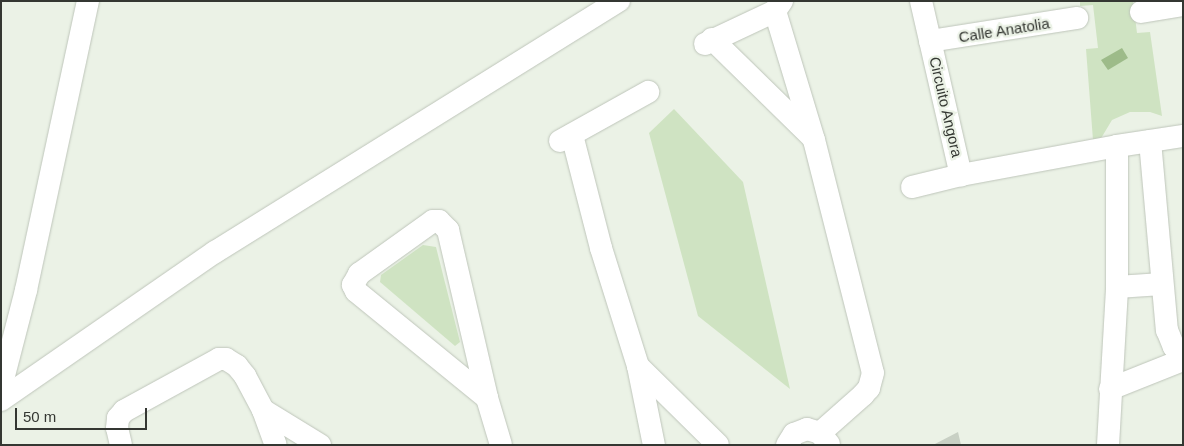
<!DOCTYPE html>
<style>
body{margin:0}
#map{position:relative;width:1184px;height:446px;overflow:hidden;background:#ebf2e6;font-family:Helvetica,sans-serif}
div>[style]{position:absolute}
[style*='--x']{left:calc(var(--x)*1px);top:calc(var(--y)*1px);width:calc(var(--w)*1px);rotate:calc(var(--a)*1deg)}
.green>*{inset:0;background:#cfe3c2}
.water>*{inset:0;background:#9dbb89}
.building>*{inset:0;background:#c8d0c4}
.roads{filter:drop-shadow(0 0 1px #bec5ba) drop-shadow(0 0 1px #bec5ba)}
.minor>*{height:22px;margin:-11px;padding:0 11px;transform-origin:11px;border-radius:11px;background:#fff}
span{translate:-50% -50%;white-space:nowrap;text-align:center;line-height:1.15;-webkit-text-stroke:4.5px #ebf2e6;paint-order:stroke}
.street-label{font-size:15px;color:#343732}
.frame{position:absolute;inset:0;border:2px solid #343732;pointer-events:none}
.scale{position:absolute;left:15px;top:408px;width:132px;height:22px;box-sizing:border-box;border:2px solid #343732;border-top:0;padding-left:6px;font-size:15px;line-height:18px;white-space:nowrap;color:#343732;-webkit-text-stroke:4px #ebf2e6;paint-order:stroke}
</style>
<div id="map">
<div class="green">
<div style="clip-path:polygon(1080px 1px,1133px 1px,1137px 33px,1150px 32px,1162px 116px,1150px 112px,1130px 112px,1112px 120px,1100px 140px,1093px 140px,1086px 49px,1098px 48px,1093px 5px,1080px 6px)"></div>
<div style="clip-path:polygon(674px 109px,743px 182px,790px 389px,698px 316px,649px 133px)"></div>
<div style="clip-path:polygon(423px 245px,436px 247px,460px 342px,455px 346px,380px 282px,381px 275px)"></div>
</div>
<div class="water">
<div style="clip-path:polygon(1122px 48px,1128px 58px,1108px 70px,1101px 60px)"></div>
</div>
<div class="building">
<div style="clip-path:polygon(958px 432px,961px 445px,933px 445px)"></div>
</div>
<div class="roads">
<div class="minor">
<div style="--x:782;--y:1;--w:12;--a:125"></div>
<div style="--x:775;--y:11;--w:135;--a:73.2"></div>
<div style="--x:814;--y:140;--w:240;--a:75.8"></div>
<div style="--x:873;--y:373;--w:16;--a:105"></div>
<div style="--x:869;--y:388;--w:9;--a:131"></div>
<div style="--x:863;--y:395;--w:57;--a:138.5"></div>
<div style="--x:921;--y:1;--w:179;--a:77.1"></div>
<div style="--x:1141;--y:12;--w:43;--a:-9.5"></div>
<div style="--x:712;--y:39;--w:141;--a:44.4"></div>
<div style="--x:930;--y:41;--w:149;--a:-8.9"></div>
<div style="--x:705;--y:44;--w:77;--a:-25.2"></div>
<div style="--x:572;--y:135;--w:117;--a:75.6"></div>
<div style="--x:601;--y:248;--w:124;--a:72.6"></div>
<div style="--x:638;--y:366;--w:81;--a:78.6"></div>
<div style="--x:560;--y:141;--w:101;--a:-29.1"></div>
<div style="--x:1150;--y:141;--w:190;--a:84.9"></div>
<div style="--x:1167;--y:330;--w:18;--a:68"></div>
<div style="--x:1174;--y:347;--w:12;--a:42"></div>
<div style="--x:912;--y:187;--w:50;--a:-13.8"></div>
<div style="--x:961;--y:175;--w:159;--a:-10.5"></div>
<div style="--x:1117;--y:146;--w:67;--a:-8.6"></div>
<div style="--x:1117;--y:287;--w:45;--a:-3.8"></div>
<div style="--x:638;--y:366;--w:112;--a:44.6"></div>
<div style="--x:1;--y:387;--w:100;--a:-75.5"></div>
<div style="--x:26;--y:290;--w:296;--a:-77.9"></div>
<div style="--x:1110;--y:389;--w:79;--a:-21.7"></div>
<div style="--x:487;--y:398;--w:169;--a:-140.8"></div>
<div style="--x:356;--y:291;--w:7;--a:-117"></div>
<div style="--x:353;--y:285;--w:13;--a:-61"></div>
<div style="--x:359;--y:274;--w:91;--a:-35.6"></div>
<div style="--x:433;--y:221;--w:6;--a:0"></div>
<div style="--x:439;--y:221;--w:13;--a:45"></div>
<div style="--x:448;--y:230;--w:172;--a:76.9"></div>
<div style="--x:487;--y:398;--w:49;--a:73.4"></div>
<div style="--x:1;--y:400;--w:260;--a:-34.7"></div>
<div style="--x:215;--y:252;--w:476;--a:-31.9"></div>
<div style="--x:263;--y:410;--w:67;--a:31.6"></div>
<div style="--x:121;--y:445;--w:17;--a:-103"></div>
<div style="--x:117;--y:428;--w:10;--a:-84"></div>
<div style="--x:118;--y:418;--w:9;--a:-49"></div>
<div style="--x:124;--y:411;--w:108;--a:-28.7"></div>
<div style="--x:219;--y:359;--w:7;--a:0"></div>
<div style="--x:226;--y:359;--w:13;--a:32"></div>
<div style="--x:237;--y:366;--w:13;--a:51"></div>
<div style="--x:245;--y:376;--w:38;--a:62"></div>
<div style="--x:263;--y:410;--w:37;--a:70"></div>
<div style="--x:787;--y:445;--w:13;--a:-58"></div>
<div style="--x:794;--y:434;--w:14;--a:-21"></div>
<div style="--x:807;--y:429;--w:14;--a:17"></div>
<div style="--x:820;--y:433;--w:14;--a:51"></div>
<div style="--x:1108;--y:445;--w:158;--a:-86.7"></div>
<div style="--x:1117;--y:287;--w:141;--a:-90"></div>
</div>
</div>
<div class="street-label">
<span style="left:1004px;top:30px;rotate:-9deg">Calle Anatolia</span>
<span style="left:946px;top:107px;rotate:77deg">Circuito Angora</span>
</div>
<div class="frame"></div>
<div class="scale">50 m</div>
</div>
